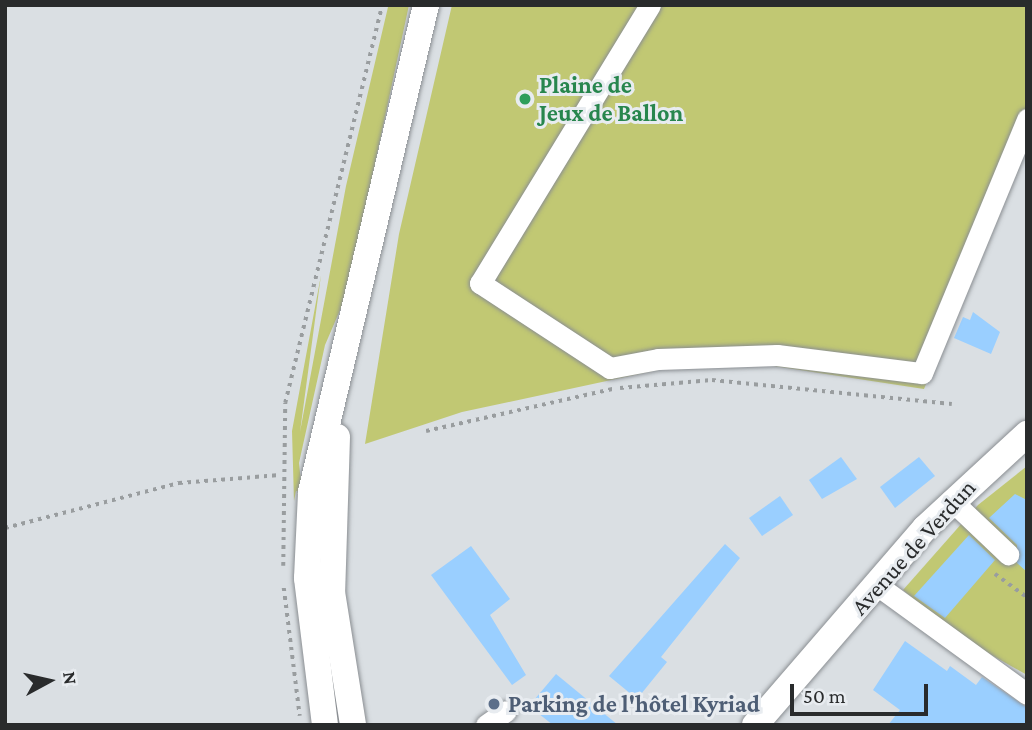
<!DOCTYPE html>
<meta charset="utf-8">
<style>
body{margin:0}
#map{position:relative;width:1032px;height:730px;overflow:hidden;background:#dadfe3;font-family:"Crimson Pro",serif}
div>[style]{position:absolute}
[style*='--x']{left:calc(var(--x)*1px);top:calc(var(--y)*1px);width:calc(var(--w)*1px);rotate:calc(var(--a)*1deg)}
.green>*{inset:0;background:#c1c873}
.building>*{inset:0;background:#9acfff}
.path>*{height:3.5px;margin-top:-1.75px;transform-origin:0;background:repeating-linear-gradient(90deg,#999d9f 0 3.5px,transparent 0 8.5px)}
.roads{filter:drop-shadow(0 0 2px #8a8e92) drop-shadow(0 0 2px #8a8e92)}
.minor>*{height:21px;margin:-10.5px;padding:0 10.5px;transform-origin:10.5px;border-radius:10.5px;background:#fff}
.major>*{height:26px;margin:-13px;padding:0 13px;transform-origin:13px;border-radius:13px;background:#fff}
.dots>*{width:19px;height:19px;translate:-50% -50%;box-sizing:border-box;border:4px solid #e8ecf0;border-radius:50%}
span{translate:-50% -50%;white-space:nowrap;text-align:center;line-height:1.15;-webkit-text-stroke:6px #e8ecf0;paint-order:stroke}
.leisure-label{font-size:24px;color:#27864d;font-weight:700}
.left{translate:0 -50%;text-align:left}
.street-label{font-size:24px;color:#292b2c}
.service-label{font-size:24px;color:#4e5e75;font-weight:700}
.frame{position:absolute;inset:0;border:7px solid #292b2c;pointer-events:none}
.north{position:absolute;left:14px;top:646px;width:70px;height:70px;-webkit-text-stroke:5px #e8ecf0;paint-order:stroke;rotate:82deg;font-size:19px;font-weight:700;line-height:28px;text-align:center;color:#292b2c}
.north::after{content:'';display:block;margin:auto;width:24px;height:32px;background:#292b2c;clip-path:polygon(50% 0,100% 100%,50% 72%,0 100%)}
.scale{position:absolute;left:790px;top:684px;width:138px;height:32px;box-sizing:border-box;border:4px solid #292b2c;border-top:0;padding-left:9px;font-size:21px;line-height:24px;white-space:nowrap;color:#292b2c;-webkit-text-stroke:5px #e8ecf0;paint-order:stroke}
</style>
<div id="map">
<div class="green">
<div style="clip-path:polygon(409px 5px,347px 294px,325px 345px,299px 463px,302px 492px,296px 491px,294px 501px,292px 431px,321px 275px,300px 432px,346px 186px,388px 7px)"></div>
<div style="clip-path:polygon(452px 5px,1027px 5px,1027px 135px,924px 389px,754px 363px,667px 368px,462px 412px,365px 444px,399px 234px)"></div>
<div style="clip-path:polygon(1027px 466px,1027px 675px,958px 636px,903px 590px,978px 505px)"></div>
</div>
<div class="building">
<div style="clip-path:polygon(973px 312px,1000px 332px,991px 354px,954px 338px,963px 317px,970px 320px)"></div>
<div style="clip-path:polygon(841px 457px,857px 479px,822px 499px,809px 480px)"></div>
<div style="clip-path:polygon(919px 457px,935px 476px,895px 508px,880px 487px)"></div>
<div style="clip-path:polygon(1015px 494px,1027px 500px,1027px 572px,1017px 563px,1017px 545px,989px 518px)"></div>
<div style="clip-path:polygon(780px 496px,793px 515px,762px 536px,749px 518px)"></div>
<div style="clip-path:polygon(969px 535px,995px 560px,945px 618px,914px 596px)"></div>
<div style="clip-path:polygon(725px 544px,740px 558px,661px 657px,667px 662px,637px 699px,609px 676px)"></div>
<div style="clip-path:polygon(471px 546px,510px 599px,490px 615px,526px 675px,512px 685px,431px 575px)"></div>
<div style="clip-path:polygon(905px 641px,947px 671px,950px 666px,976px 685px,982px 677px,1026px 707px,1027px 725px,888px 725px,900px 710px,873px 690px)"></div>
<div style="clip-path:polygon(556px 674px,618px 725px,553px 725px,529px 706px)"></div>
</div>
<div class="path">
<div style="--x:620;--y:388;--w:92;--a:-5"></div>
<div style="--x:712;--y:380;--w:241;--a:5.7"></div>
<div style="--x:426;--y:431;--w:191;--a:-12.7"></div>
<div style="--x:5;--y:528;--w:180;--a:-14.5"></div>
<div style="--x:179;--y:483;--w:101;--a:-4.5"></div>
<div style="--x:283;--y:566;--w:163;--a:-89.3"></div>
<div style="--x:285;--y:403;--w:410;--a:-76.3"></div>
<div style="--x:995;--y:574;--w:39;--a:36"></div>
<div style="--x:284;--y:588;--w:129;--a:82.9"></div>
</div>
<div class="roads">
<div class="minor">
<div style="--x:650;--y:5;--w:326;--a:121.4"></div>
<div style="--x:480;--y:283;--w:155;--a:33.2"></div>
<div style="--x:610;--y:368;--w:49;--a:-10.6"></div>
<div style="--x:658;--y:359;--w:119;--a:-1.9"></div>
<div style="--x:777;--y:355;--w:146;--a:7.1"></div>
<div style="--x:922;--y:373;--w:275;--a:-67.5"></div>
<div style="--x:951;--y:500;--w:79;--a:43.5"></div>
<div style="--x:877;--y:585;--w:185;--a:36"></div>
<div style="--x:486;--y:725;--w:24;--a:-35"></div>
</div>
<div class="major">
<div style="--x:337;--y:437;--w:155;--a:91.8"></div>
<div style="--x:332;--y:592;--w:135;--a:81"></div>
<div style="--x:325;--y:725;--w:148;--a:-97"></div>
<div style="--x:307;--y:578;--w:86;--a:-87.3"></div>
<div style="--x:311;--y:492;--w:500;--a:-76.71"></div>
<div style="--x:755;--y:725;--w:260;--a:-49.2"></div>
<div style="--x:925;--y:528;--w:139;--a:-42.7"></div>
</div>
</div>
<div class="dots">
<div style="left:525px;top:99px;background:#2e9e5b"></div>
<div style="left:494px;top:704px;background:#5c6f8a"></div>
</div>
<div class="leisure-label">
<span class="left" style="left:539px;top:99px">Plaine de<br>Jeux de Ballon</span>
</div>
<div class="street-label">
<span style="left:913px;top:547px;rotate:-48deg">Avenue de Verdun</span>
</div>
<div class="service-label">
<span class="left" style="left:508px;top:704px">Parking de l'hôtel Kyriad</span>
</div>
<div class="frame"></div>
<div class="north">N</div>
<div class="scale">50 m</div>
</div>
